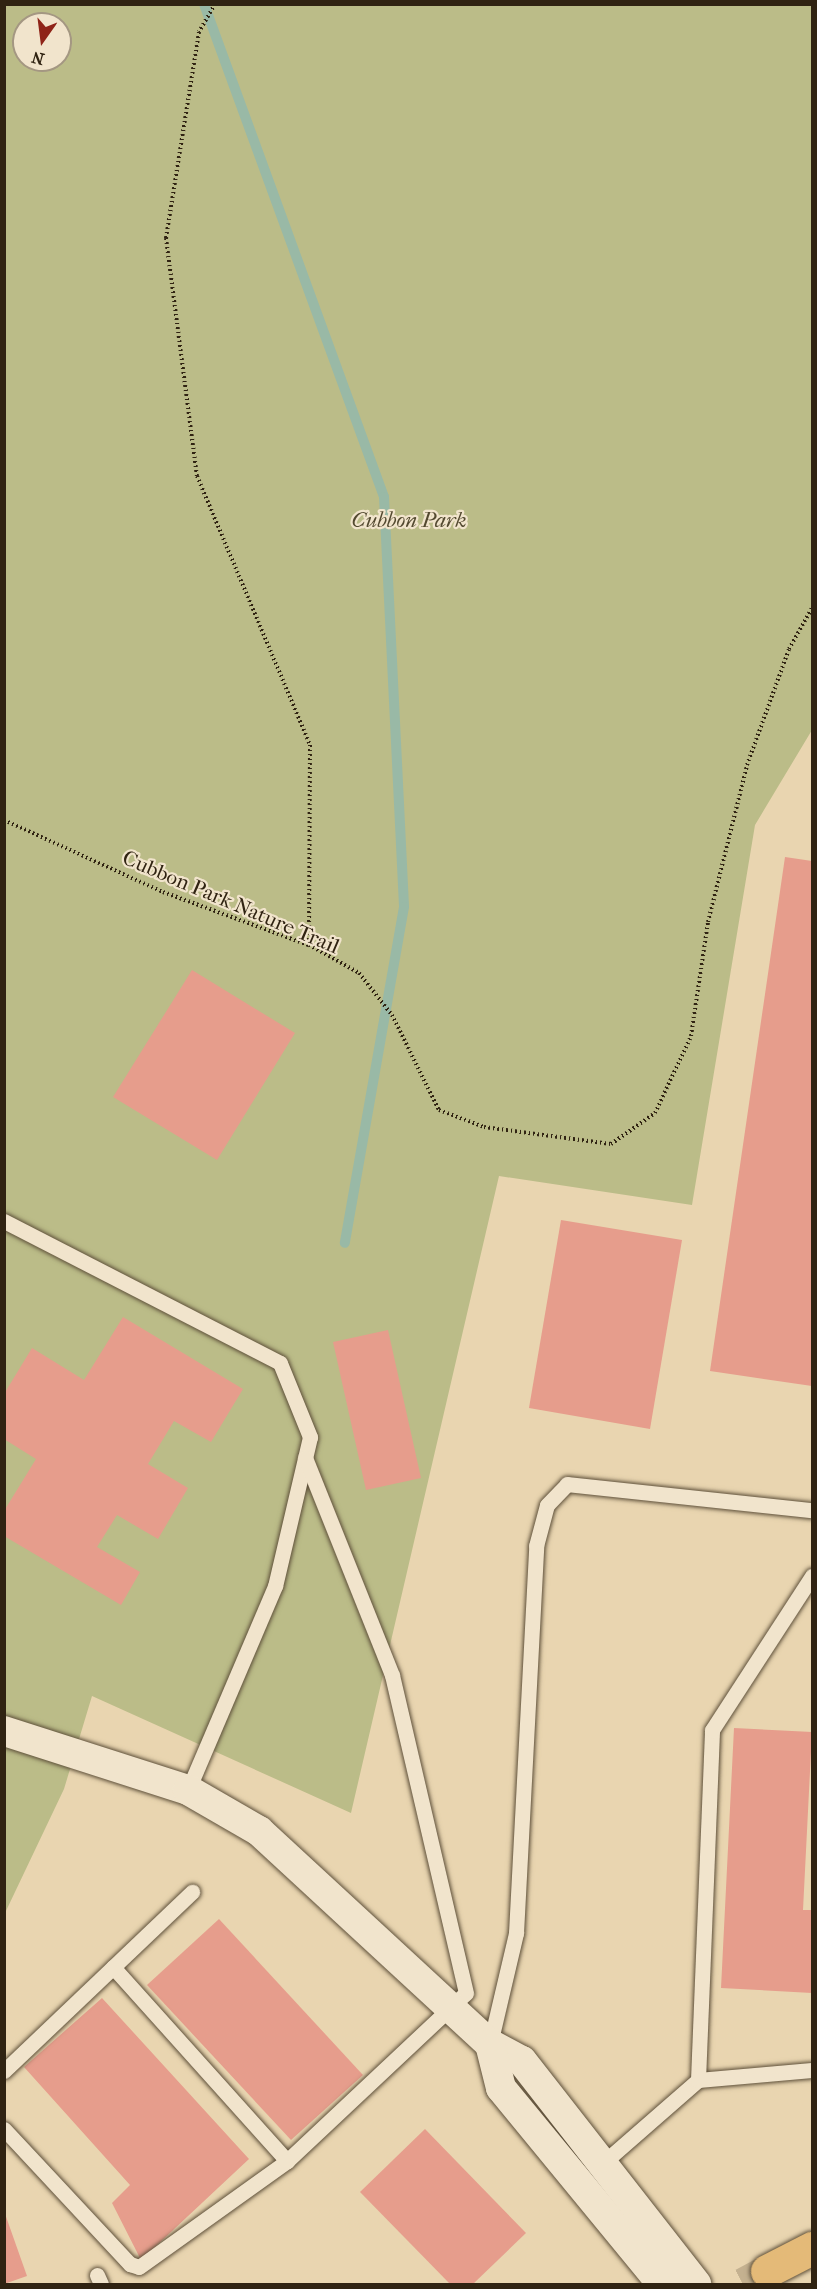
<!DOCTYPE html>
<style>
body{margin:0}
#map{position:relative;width:817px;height:2289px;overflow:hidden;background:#e9d5b0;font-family:"IM FELL French Canon",serif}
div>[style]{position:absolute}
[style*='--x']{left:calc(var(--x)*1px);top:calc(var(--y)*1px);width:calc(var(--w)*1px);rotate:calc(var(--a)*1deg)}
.green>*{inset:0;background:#bbbc88}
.stream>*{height:10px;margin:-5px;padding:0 5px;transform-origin:5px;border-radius:5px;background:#99b9a6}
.building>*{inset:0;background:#e69d8c}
.primary-tunnel>*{height:33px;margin-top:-16.5px;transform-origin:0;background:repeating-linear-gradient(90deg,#c4b190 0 33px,transparent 0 49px)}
.path>*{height:4px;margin-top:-2px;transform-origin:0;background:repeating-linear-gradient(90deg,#302312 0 1.5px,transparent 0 4.5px)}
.roads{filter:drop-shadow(0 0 2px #5e503a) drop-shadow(0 0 2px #5e503a)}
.service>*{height:15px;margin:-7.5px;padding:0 7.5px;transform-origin:7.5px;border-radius:7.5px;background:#f1e4cc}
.minor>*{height:30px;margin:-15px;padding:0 15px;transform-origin:15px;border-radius:15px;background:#f1e4cc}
.primary>*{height:33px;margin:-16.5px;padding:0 16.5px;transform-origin:16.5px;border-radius:16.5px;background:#e4ba78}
span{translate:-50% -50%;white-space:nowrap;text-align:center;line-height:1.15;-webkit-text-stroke:4.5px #f1e4cc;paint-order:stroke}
.park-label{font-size:21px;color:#534930;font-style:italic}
.street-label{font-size:21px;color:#302312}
.frame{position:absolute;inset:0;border:6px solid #302312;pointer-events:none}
.north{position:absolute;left:12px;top:12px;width:60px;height:60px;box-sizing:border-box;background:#f1e4cc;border:2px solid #a49782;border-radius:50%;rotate:194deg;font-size:16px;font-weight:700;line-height:24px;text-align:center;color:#302312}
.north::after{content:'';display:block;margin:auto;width:21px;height:27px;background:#8f2418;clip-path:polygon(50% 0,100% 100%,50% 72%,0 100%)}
</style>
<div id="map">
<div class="green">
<div style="clip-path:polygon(evenodd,5px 5px,812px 5px,812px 730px,755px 825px,692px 1205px,499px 1176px,351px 1813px,92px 1696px,64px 1789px,5px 1913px,5px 5px,24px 24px,60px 24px,60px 60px,24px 60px,24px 24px)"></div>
</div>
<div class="stream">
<div style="--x:204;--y:4;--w:525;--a:69.94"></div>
<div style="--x:384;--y:497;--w:410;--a:87.2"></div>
<div style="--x:404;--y:907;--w:341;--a:100"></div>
</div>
<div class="building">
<div style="clip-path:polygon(785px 857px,812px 861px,812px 1386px,710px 1371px)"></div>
<div style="clip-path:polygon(192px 970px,295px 1033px,217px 1160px,113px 1097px)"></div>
<div style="clip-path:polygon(561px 1220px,682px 1240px,650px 1429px,529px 1408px)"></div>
<div style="clip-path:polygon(123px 1317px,243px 1389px,211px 1442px,174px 1421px,148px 1464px,188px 1488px,158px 1539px,117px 1515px,97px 1547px,140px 1572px,121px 1605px,4px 1536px,4px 1511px,36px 1459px,4px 1439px,4px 1394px,32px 1348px,84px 1380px)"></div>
<div style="clip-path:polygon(388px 1330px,421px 1478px,366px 1490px,333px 1342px)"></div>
<div style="clip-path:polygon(734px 1728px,812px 1732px,803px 1910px,812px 1910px,812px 1993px,721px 1988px)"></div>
<div style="clip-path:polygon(219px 1919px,363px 2075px,291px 2140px,147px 1985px)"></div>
<div style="clip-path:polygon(102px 1998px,249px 2159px,141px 2260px,112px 2203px,130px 2185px,24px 2067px)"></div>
<div style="clip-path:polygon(425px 2129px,526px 2233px,473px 2284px,450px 2284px,360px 2192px)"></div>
<div style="clip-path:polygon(4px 2211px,27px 2276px,4px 2284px)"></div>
</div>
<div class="primary-tunnel">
<div style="--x:743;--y:2284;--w:27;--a:-28"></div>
</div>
<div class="path">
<div style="--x:215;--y:4;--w:32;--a:120"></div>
<div style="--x:199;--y:32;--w:209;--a:99.1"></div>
<div style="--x:166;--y:238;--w:240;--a:82.6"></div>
<div style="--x:197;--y:476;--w:292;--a:67.2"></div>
<div style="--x:310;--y:745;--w:200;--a:90.3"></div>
<div style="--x:4;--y:820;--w:175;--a:24.4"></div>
<div style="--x:163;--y:892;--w:155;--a:20"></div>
<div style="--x:309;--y:945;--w:57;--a:29.2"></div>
<div style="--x:359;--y:973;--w:53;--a:51.8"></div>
<div style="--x:392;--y:1015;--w:106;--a:63.7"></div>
<div style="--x:439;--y:1110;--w:48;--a:20.7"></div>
<div style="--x:484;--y:1127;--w:128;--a:7.6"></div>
<div style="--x:611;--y:1144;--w:54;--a:-35.2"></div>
<div style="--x:655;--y:1113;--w:85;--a:-64.9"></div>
<div style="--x:691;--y:1036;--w:115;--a:-81.5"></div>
<div style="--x:708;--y:922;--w:162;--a:-76"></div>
<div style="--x:747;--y:765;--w:123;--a:-70.1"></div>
<div style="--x:789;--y:649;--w:47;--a:-60.7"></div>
</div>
<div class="roads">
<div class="service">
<div style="--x:4;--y:1221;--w:310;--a:27.2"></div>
<div style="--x:280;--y:1363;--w:80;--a:67.9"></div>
<div style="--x:310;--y:1437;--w:153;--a:103.2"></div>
<div style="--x:275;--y:1586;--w:222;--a:113.1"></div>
<div style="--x:113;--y:1967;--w:261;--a:48.1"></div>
<div style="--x:287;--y:2161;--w:245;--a:-43.2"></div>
<div style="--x:466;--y:1993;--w:326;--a:-103.1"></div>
<div style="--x:392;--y:1675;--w:234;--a:-111.8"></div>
<div style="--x:490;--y:2044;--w:114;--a:-76.8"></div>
<div style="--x:516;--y:1933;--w:388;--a:-87"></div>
<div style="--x:536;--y:1546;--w:42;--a:-75"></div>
<div style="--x:547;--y:1505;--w:29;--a:-46"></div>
<div style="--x:567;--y:1484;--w:246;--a:6.1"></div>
<div style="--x:4;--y:2071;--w:260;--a:-43.6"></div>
<div style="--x:698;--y:2080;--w:350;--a:-87.7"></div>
<div style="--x:712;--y:1730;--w:184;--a:-57"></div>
<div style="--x:4;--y:2129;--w:185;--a:47"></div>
<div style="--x:130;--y:2264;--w:9;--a:18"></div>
<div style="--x:139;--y:2267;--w:182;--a:-35.6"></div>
<div style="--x:603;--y:2163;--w:126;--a:-41.1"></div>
<div style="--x:698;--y:2080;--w:114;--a:-5"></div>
<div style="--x:97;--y:2275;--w:10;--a:66"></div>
</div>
<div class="minor">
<div style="--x:4;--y:1731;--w:193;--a:17.8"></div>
<div style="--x:188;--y:1790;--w:82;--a:30"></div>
<div style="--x:259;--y:1831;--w:314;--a:42.7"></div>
<div style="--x:490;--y:2044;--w:36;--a:28"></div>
<div style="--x:522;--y:2061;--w:283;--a:52"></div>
<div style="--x:490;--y:2044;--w:45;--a:76"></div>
<div style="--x:501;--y:2088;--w:254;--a:50.6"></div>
</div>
<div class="primary">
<div style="--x:767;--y:2271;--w:51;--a:-27.1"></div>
</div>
</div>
<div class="park-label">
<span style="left:409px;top:520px">Cubbon Park</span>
</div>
<div class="street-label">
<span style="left:231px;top:902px;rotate:23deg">Cubbon Park Nature Trail</span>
</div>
<div class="frame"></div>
<div class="north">N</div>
</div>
